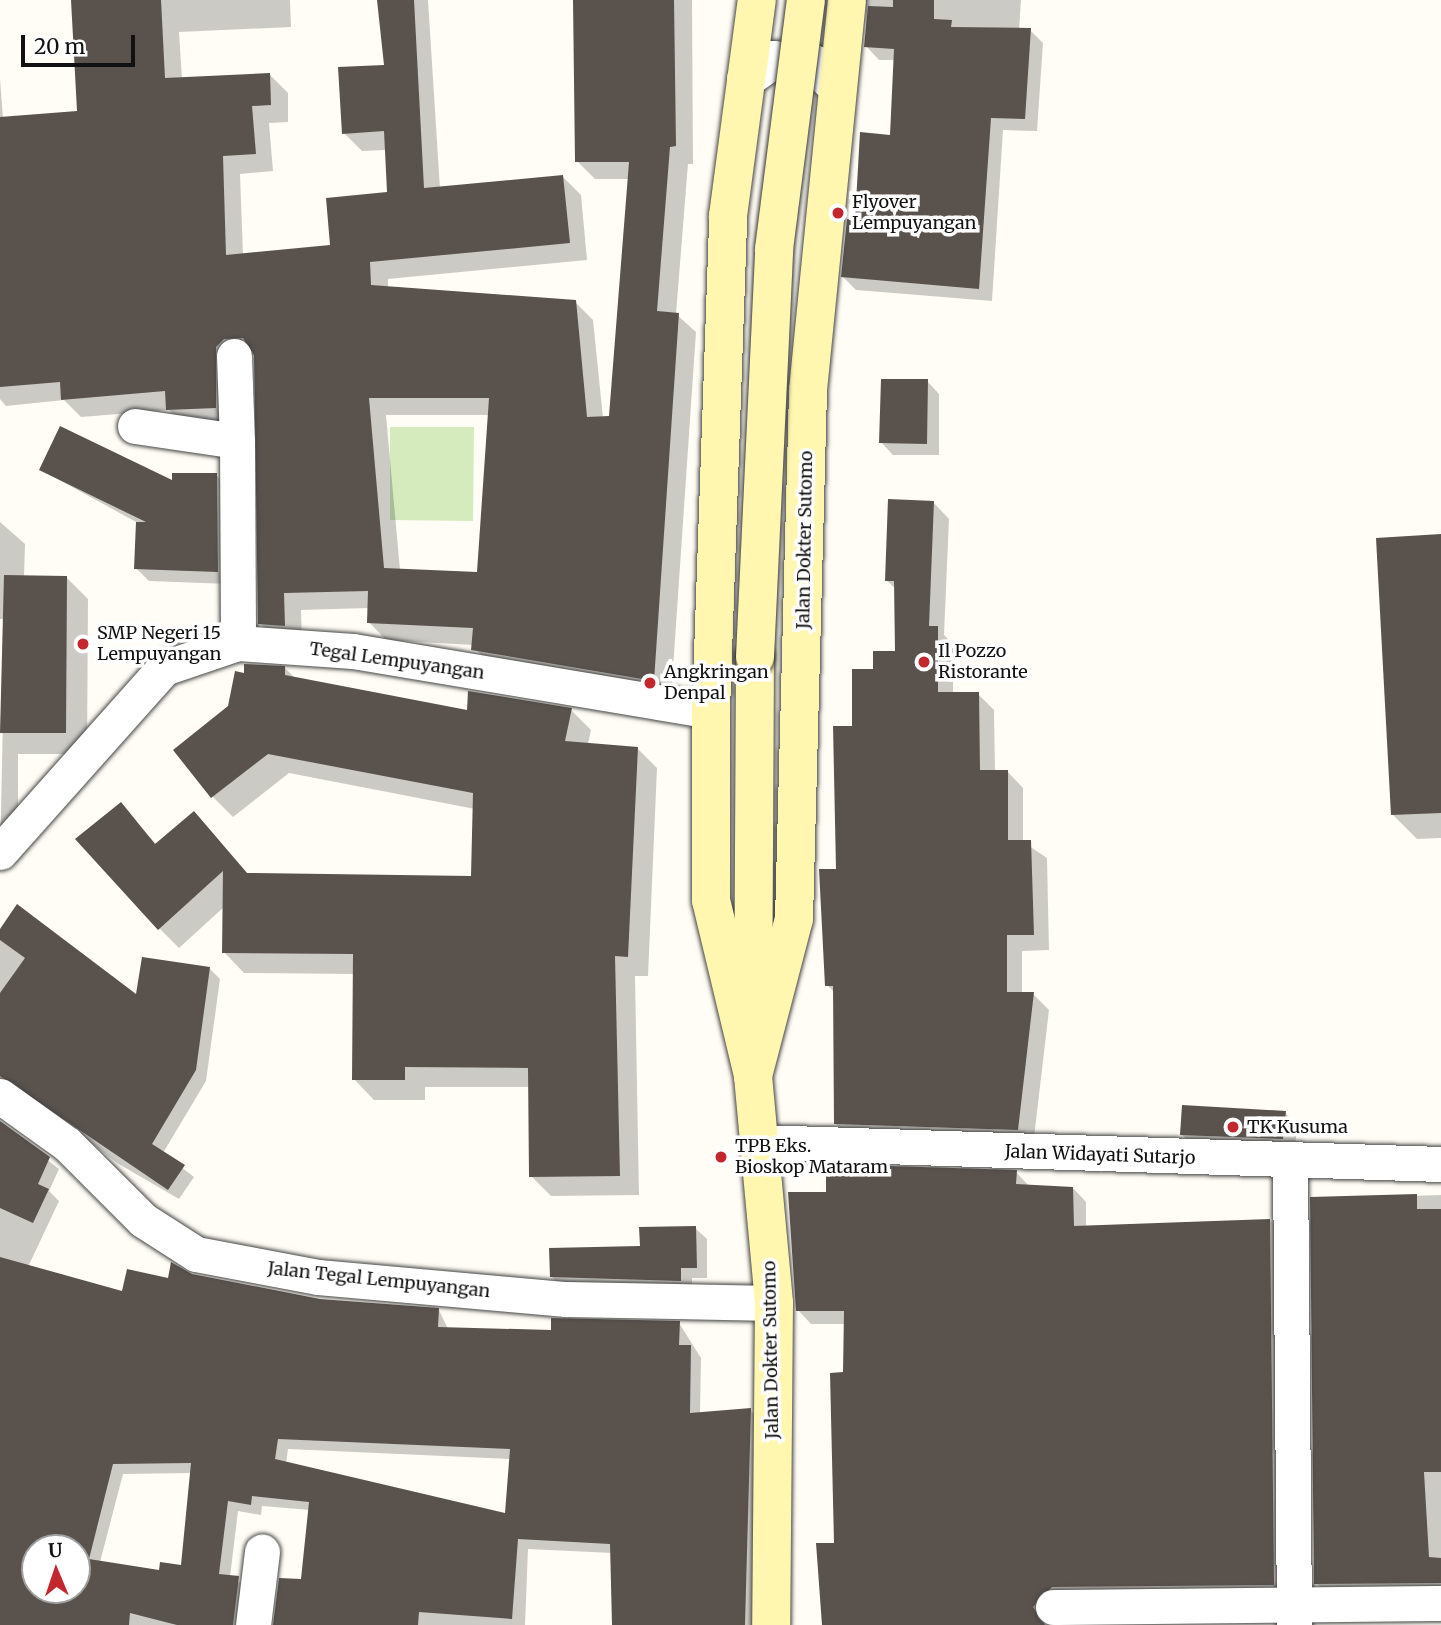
<!DOCTYPE html>
<style>
body{margin:0}
#map{position:relative;width:1441px;height:1625px;overflow:hidden;background:#fffdf5;font-family:Merriweather,serif}
div>[style]{position:absolute}
[style*='--x']{left:calc(var(--x)*1px);top:calc(var(--y)*1px);width:calc(var(--w)*1px);rotate:calc(var(--a)*1deg)}
.green>*{inset:0;background:#d5ebbd}
.shadow>*{inset:0;background:#0003}
.building>*{inset:0;background:#5a524d}
.roads{filter:drop-shadow(0 0 2px #444) drop-shadow(0 0 2px #444)}
.minor>*{height:35px;margin:-17.5px;padding:0 17.5px;transform-origin:17.5px;border-radius:17.5px;background:#fff}
.tertiary>*{height:38px;margin:-19px;padding:0 19px;transform-origin:19px;border-radius:19px;background:#fff}
.secondary>*{height:38px;margin:-19px;padding:0 19px;transform-origin:19px;border-radius:19px;background:#fff6b0}
.bridges{filter:drop-shadow(0 0 2px #333) drop-shadow(0 0 2px #333)}
.secondary-bridge>*{height:38px;margin:-19px;padding:0 19px;transform-origin:19px;border-radius:19px;background:#fff6b0}
.dots>*{width:19px;height:19px;translate:-50% -50%;box-sizing:border-box;border:4px solid #fff;border-radius:50%}
span{translate:-50% -50%;white-space:nowrap;text-align:center;line-height:1.15;-webkit-text-stroke:7px #fff;paint-order:stroke}
.poi-label{font-size:18px;color:#111}
.left{translate:0 -50%;text-align:left}
.street-label{font-size:18px;color:#111}
.north{position:absolute;left:21px;top:1534px;width:70px;height:70px;box-sizing:border-box;background:#fff;border:2px solid #a0a0a0;border-radius:50%;rotate:358deg;font-size:19px;font-weight:700;line-height:28px;text-align:center;color:#111}
.north::after{content:'';display:block;margin:auto;width:24px;height:32px;background:#c4262e;clip-path:polygon(50% 0,100% 100%,50% 72%,0 100%)}
.scale{position:absolute;left:21px;top:35px;width:114px;height:32px;box-sizing:border-box;border:4px solid #111;border-top:0;padding-left:9px;font-size:21px;line-height:24px;white-space:nowrap;color:#111;-webkit-text-stroke:5px #fff;paint-order:stroke}
</style>
<div id="map">
<div class="green">
<div style="clip-path:polygon(390px 427px,474px 427px,473px 521px,390px 520px)"></div>
</div>
<div class="shadow">
<div style="clip-path:polygon(evenodd,72px 0,290px 0,291px 27px,179px 32px,182px 79px,270px 75px,288px 93px,288px 122px,269px 123px,273px 171px,240px 174px,243px 255px,332px 247px,389px 193px,386px 150px,362px 151px,344px 133px,386px 66px,378px 0,428px 0,440px 189px,563px 177px,581px 195px,587px 260px,388px 279px,388px 288px,575px 302px,593px 320px,603px 418px,610px 418px,630px 179px,595px 179px,577px 161px,575px 0,692px 0,693px 164px,688px 164px,676px 314px,696px 332px,671px 698px,491px 668px,473px 645px,386px 640px,369px 622px,369px 608px,301px 610px,302px 643px,278px 642px,260px 623px,256px 355px,242px 356px,233px 426px,186px 427px,169px 410px,81px 417px,64px 400px,6px 406px,0 399px,0 79px,3px 118px,78px 113px,72px 0,386px 415px,490px 415px,478px 574px,400px 570px,386px 415px)"></div>
<div style="clip-path:polygon(866px 0,1021px 0,1019px 30px,1030px 30px,1043px 43px,1037px 131px,1003px 130px,992px 301px,856px 290px,843px 277px,856px 222px,891px 136px,896px 60px,879px 60px,866px 46px)"></div>
<div style="clip-path:polygon(927px 381px,939px 394px,939px 455px,893px 455px,881px 442px)"></div>
<div style="clip-path:polygon(41px 470px,174px 483px,216px 475px,229px 487px,229px 584px,149px 581px,136px 568px,138px 523px)"></div>
<div style="clip-path:polygon(933px 502px,949px 519px,944px 635px,953px 644px,953px 694px,978px 694px,994px 710px,995px 771px,1007px 771px,1023px 788px,1023px 842px,1047px 858px,1049px 950px,1022px 951px,1022px 994px,1033px 994px,1049px 1010px,1033px 1146px,852px 1140px,836px 1124px,835px 993px,827px 985px,853px 728px,874px 671px,896px 653px,896px 589px,886px 580px)"></div>
<div style="clip-path:polygon(0 522px,25px 544px,24px 577px,66px 577px,88px 599px,87px 754px,18px 754px,18px 847px,0 861px,5px 619px,0 619px)"></div>
<div style="clip-path:polygon(1441px 536px,1441px 838px,1417px 839px,1393px 815px)"></div>
<div style="clip-path:polygon(285px 668px,295px 678px,468px 712px,571px 710px,591px 730px,588px 744px,637px 748px,657px 768px,648px 976px,635px 976px,639px 1195px,551px 1196px,531px 1176px,530px 1087px,425px 1087px,425px 1100px,374px 1100px,354px 1079px,354px 974px,244px 973px,224px 952px,224px 907px,179px 948px,159px 928px,121px 805px,157px 845px,194px 814px,249px 875px,473px 877px,475px 809px,289px 773px,233px 817px,213px 797px,175px 750px,230px 707px,246px 675px)"></div>
<div style="clip-path:polygon(0 932px,138px 997px,209px 968px,220px 979px,206px 1081px,163px 1153px,194px 1177px,179px 1199px,117px 1163px,24px 1090px,0 1090px)"></div>
<div style="clip-path:polygon(1285px 1113px,1297px 1125px,1295px 1150px,1195px 1147px,1182px 1135px)"></div>
<div style="clip-path:polygon(evenodd,0 1123px,59px 1169px,49px 1191px,59px 1201px,28px 1267px,123px 1293px,192px 1275px,320px 1301px,439px 1310px,448px 1329px,553px 1332px,679px 1323px,701px 1358px,700px 1414px,750px 1410px,761px 1421px,762px 1625px,614px 1625px,612px 1553px,528px 1549px,525px 1625px,297px 1625px,310px 1510px,262px 1506px,261px 1515px,238px 1511px,230px 1577px,249px 1588px,244px 1625px,0 1625px,0 1123px,288px 1449px,511px 1459px,506px 1515px,286px 1464px,288px 1449px,0 1123px,192px 1473px,182px 1567px,161px 1572px,100px 1562px,123px 1474px,192px 1473px,0 1123px,35px 1548px,77px 1548px,77px 1590px,35px 1590px,35px 1548px)"></div>
<div style="clip-path:polygon(1016px 1172px,1029px 1186px,1073px 1188px,1086px 1202px,1086px 1227px,1270px 1220px,1283px 1234px,1286px 1597px,1047px 1625px,824px 1625px,818px 1545px,836px 1545px,846px 1324px,811px 1324px,798px 1310px,828px 1193px)"></div>
<div style="clip-path:polygon(1441px 1195px,1441px 1593px,1327px 1594px,1316px 1583px,1312px 1199px)"></div>
<div style="clip-path:polygon(695px 1228px,707px 1239px,707px 1278px,692px 1278px,692px 1292px,563px 1288px,552px 1277px)"></div>
</div>
<div class="building">
<div style="clip-path:polygon(evenodd,71px 0,161px 0,165px 78px,270px 73px,271px 105px,252px 106px,256px 154px,223px 156px,226px 255px,330px 245px,326px 198px,387px 192px,384px 131px,342px 134px,338px 67px,384px 65px,377px 0,414px 0,424px 188px,563px 175px,570px 243px,370px 262px,371px 285px,576px 300px,587px 417px,609px 416px,629px 162px,575px 162px,573px 0,674px 0,676px 146px,670px 147px,657px 311px,679px 313px,654px 681px,471px 650px,473px 628px,367px 623px,368px 591px,284px 593px,285px 626px,258px 624px,254px 355px,243px 338px,224px 339px,216px 347px,216px 408px,166px 410px,165px 391px,61px 400px,60px 382px,0 387px,0 117px,77px 111px,71px 0,369px 398px,489px 398px,477px 572px,384px 568px,369px 398px)"></div>
<div style="clip-path:polygon(893px 0,934px 0,934px 19px,952px 20px,951px 27px,1031px 28px,1025px 119px,991px 118px,979px 289px,841px 277px,847px 219px,855px 220px,860px 132px,890px 135px,894px 49px,864px 47px,868px 6px,893px 7px)"></div>
<div style="clip-path:polygon(881px 379px,928px 379px,927px 444px,879px 443px)"></div>
<div style="clip-path:polygon(60px 426px,172px 480px,172px 473px,217px 473px,218px 572px,134px 569px,136px 522px,146px 522px,39px 470px)"></div>
<div style="clip-path:polygon(888px 499px,934px 501px,929px 626px,938px 626px,938px 692px,979px 692px,980px 770px,1008px 770px,1008px 840px,1031px 840px,1034px 935px,1007px 935px,1007px 992px,1034px 992px,1018px 1130px,834px 1124px,833px 986px,825px 986px,819px 869px,836px 869px,833px 726px,852px 726px,852px 669px,873px 669px,873px 651px,895px 651px,894px 581px,885px 581px)"></div>
<div style="clip-path:polygon(1441px 534px,1441px 813px,1391px 815px,1376px 538px)"></div>
<div style="clip-path:polygon(4px 575px,67px 576px,66px 733px,0 733px)"></div>
<div style="clip-path:polygon(244px 664px,285px 666px,285px 675px,467px 710px,468px 691px,572px 708px,565px 741px,638px 747px,628px 957px,615px 956px,620px 1176px,529px 1177px,528px 1068px,405px 1067px,405px 1080px,352px 1080px,353px 954px,222px 953px,223px 871px,158px 930px,75px 839px,121px 802px,155px 844px,194px 811px,247px 873px,471px 876px,473px 793px,268px 754px,211px 798px,173px 750px,228px 706px,235px 671px,244px 673px)"></div>
<div style="clip-path:polygon(17px 904px,136px 994px,142px 957px,210px 967px,196px 1070px,152px 1144px,185px 1165px,168px 1190px,0 1076px,0 993px,25px 958px,0 940px,0 929px)"></div>
<div style="clip-path:polygon(1182px 1105px,1286px 1111px,1283px 1139px,1180px 1135px)"></div>
<div style="clip-path:polygon(0 1121px,50px 1157px,38px 1184px,49px 1189px,33px 1223px,0 1208px)"></div>
<div style="clip-path:polygon(826px 1164px,1017px 1170px,1016px 1184px,1073px 1187px,1074px 1226px,1270px 1219px,1274px 1585px,1052px 1587px,1033px 1607px,1045px 1625px,822px 1625px,816px 1543px,834px 1543px,830px 1373px,843px 1372px,844px 1311px,796px 1311px,788px 1192px,826px 1192px)"></div>
<div style="clip-path:polygon(1417px 1194px,1417px 1209px,1441px 1209px,1441px 1472px,1424px 1472px,1429px 1557px,1441px 1558px,1441px 1583px,1314px 1584px,1310px 1197px)"></div>
<div style="clip-path:polygon(696px 1226px,697px 1268px,681px 1268px,681px 1281px,550px 1277px,549px 1248px,640px 1246px,639px 1227px)"></div>
<div style="clip-path:polygon(evenodd,0 1257px,122px 1291px,127px 1269px,168px 1278px,171px 1262px,192px 1274px,320px 1299px,439px 1308px,438px 1327px,551px 1330px,551px 1318px,680px 1321px,679px 1345px,691px 1345px,690px 1413px,751px 1408px,745px 1625px,612px 1625px,610px 1544px,518px 1539px,512px 1619px,419px 1612px,418px 1625px,273px 1625px,279px 1578px,301px 1579px,309px 1502px,252px 1496px,251px 1505px,228px 1501px,219px 1574px,239px 1576px,233px 1625px,177px 1625px,130px 1613px,129px 1625px,0 1625px,0 1257px,278px 1439px,510px 1449px,505px 1513px,275px 1459px,278px 1439px,0 1257px,191px 1463px,181px 1565px,160px 1562px,159px 1570px,89px 1559px,113px 1464px,191px 1463px,0 1257px,35px 1548px,77px 1548px,77px 1590px,35px 1590px,35px 1548px)"></div>
</div>
<div class="roads">
<div class="minor">
<div style="--x:234;--y:356;--w:85;--a:88"></div>
<div style="--x:135;--y:426;--w:103;--a:8.4"></div>
<div style="--x:237;--y:441;--w:202;--a:89.7"></div>
<div style="--x:0;--y:852;--w:246;--a:-48.3"></div>
<div style="--x:164;--y:668;--w:78;--a:-18.7"></div>
<div style="--x:238;--y:643;--w:115;--a:4"></div>
<div style="--x:353;--y:651;--w:363;--a:9.5"></div>
<div style="--x:0;--y:1096;--w:82;--a:35.6"></div>
<div style="--x:67;--y:1144;--w:107;--a:45"></div>
<div style="--x:143;--y:1220;--w:63;--a:32.7"></div>
<div style="--x:196;--y:1254;--w:124;--a:10.7"></div>
<div style="--x:318;--y:1277;--w:249;--a:5.1"></div>
<div style="--x:566;--y:1299;--w:208;--a:1.1"></div>
<div style="--x:760;--y:1142;--w:681;--a:1.85"></div>
<div style="--x:1290;--y:1161;--w:464;--a:89.5"></div>
<div style="--x:1053;--y:1607;--w:388;--a:-0.6"></div>
<div style="--x:253;--y:1625;--w:74;--a:-83"></div>
</div>
<div class="tertiary">
<div style="--x:746;--y:79;--w:33;--a:-35"></div>
<div style="--x:773;--y:60;--w:41;--a:5.6"></div>
<div style="--x:814;--y:64;--w:31;--a:45"></div>
</div>
<div class="secondary">
<div style="--x:755;--y:657;--w:419;--a:90.3"></div>
<div style="--x:753;--y:1076;--w:228;--a:84.7"></div>
<div style="--x:774;--y:1303;--w:322;--a:90.5"></div>
<div style="--x:752;--y:1071;--w:176;--a:-103.5"></div>
<div style="--x:711;--y:900;--w:189;--a:-90"></div>
<div style="--x:711;--y:711;--w:495;--a:-88"></div>
<div style="--x:728;--y:216;--w:218;--a:-82.4"></div>
<div style="--x:753;--y:1076;--w:162;--a:-75.4"></div>
<div style="--x:794;--y:919;--w:529;--a:-88.48"></div>
<div style="--x:808;--y:390;--w:392;--a:-84.3"></div>
</div>
</div>
<div class="bridges">
<div class="secondary-bridge">
<div style="--x:755;--y:657;--w:408;--a:-87.3"></div>
<div style="--x:774;--y:249;--w:251;--a:-82.7"></div>
</div>
</div>
<div class="dots">
<div style="left:838px;top:213px;background:#c4262e"></div>
<div style="left:83px;top:644px;background:#c4262e"></div>
<div style="left:924px;top:662px;background:#c4262e"></div>
<div style="left:650px;top:683px;background:#c4262e"></div>
<div style="left:1233px;top:1127px;background:#c4262e"></div>
<div style="left:721px;top:1157px;background:#c4262e"></div>
</div>
<div class="poi-label">
<span class="left" style="left:852px;top:213px">Flyover<br>Lempuyangan</span>
<span class="left" style="left:97px;top:644px">SMP Negeri 15<br>Lempuyangan</span>
<span class="left" style="left:938px;top:662px">Il Pozzo<br>Ristorante</span>
<span class="left" style="left:664px;top:683px">Angkringan<br>Denpal</span>
<span class="left" style="left:1247px;top:1127px">TK Kusuma</span>
<span class="left" style="left:735px;top:1157px">TPB Eks.<br>Bioskop Mataram</span>
</div>
<div class="street-label">
<span style="left:805px;top:540px;rotate:-89deg">Jalan Dokter Sutomo</span>
<span style="left:397px;top:661px;rotate:8deg">Tegal Lempuyangan</span>
<span style="left:1100px;top:1155px;rotate:2deg">Jalan Widayati Sutarjo</span>
<span style="left:379px;top:1280px;rotate:6deg">Jalan Tegal Lempuyangan</span>
<span style="left:771px;top:1350px;rotate:-91deg">Jalan Dokter Sutomo</span>
</div>
<div class="north">U</div>
<div class="scale">20 m</div>
</div>
